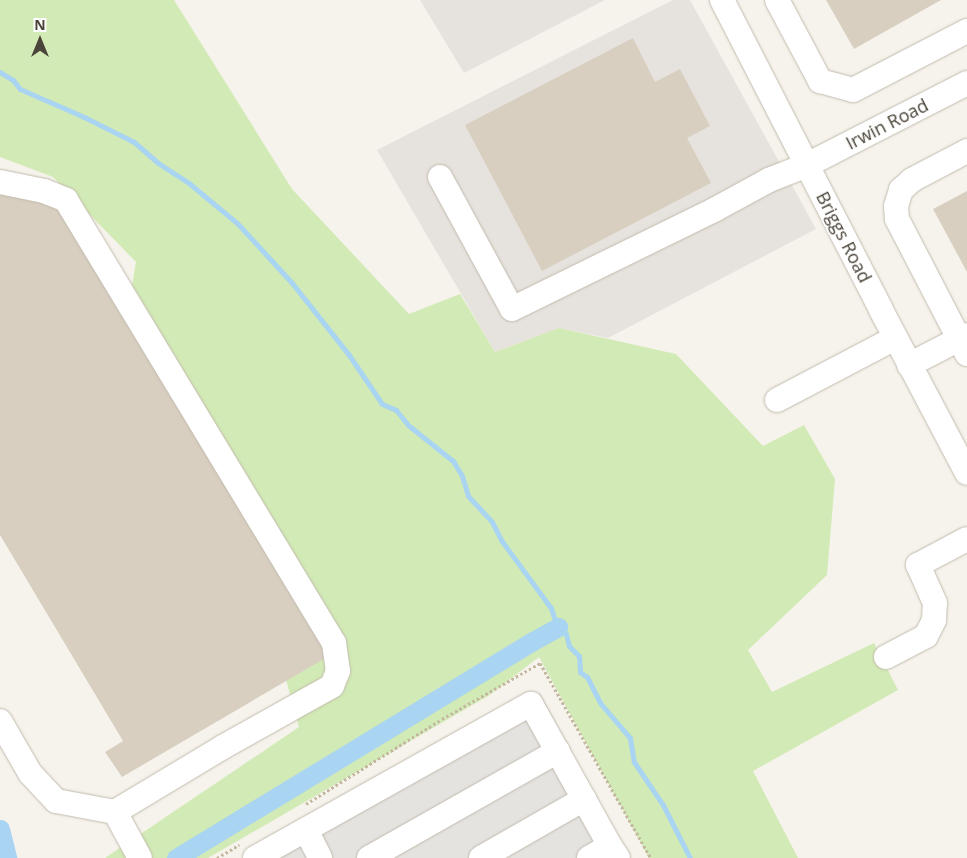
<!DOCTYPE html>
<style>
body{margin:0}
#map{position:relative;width:967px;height:858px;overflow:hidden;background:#f6f3ec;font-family:"Open Sans",sans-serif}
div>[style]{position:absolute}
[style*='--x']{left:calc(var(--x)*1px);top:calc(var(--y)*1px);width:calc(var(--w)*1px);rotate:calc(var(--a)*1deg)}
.industrial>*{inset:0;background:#e6e2dd}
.green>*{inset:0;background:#d2eab5}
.parking>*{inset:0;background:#e5e3e0}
.stream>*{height:5px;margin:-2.5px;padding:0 2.5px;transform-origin:2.5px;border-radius:2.5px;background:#a9d4f2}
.canal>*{height:19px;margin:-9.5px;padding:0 9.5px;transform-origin:9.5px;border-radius:9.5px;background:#a9d4f2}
.building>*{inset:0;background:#d8cfc1}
.path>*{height:3px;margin-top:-1.5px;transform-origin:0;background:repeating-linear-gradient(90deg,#c4b79f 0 2.5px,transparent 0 5px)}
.roads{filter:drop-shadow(0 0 1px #c2bbae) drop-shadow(0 0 1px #c2bbae)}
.minor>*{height:24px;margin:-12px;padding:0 12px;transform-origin:12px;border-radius:12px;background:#fff}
span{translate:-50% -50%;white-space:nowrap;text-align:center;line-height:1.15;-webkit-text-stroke:4px #fff;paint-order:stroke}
.street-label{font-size:18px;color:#4b4439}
.north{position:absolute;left:15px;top:15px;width:50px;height:50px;-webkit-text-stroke:4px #fff;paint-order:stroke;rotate:0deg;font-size:14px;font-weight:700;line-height:20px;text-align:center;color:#4b4439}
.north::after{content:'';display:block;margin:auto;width:18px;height:22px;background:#4b4439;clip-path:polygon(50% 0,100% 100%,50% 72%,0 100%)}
</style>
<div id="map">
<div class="industrial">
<div style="clip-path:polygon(420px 0,605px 0,464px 73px)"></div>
<div style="clip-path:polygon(673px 0,690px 0,816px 229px,608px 338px,559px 328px,495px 352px,377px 150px)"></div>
</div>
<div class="green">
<div style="clip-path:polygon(0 0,174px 0,292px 189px,409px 314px,460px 294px,495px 352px,559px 328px,676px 354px,763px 446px,804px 425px,835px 479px,827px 575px,748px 650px,772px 692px,874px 643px,898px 690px,753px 771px,798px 858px,649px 858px,539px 657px,488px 696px,208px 858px,105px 858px,299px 727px,252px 556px,122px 344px,136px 262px,53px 177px,0 157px)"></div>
</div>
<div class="parking">
<div style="clip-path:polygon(540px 693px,628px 858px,265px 858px)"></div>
</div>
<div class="stream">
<div style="--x:0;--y:72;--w:15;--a:32"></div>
<div style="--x:13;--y:80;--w:11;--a:52"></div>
<div style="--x:20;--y:89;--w:70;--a:23.6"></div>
<div style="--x:84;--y:117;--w:56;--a:26.6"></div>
<div style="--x:134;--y:142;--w:32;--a:41"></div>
<div style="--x:158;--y:163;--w:38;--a:33"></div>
<div style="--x:190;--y:184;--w:62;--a:39.8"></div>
<div style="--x:238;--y:224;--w:80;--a:47.5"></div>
<div style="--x:292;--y:283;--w:92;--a:51.6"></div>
<div style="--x:349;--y:355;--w:59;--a:56"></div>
<div style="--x:382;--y:404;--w:15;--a:23"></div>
<div style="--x:396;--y:410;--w:19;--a:51"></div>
<div style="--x:408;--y:425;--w:58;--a:38.7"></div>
<div style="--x:453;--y:461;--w:17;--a:59"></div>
<div style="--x:462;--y:476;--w:21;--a:73"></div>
<div style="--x:468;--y:496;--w:35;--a:47"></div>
<div style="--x:492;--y:522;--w:20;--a:63"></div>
<div style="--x:501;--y:540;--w:84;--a:53.7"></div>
<div style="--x:551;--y:608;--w:19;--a:72"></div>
<div style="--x:557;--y:626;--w:12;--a:42"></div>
<div style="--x:566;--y:634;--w:12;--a:76"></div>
<div style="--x:569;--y:646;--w:14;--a:45"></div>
<div style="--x:579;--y:656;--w:16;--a:86"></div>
<div style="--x:580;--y:672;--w:9;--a:36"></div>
<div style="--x:587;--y:677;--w:30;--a:63"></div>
<div style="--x:601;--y:704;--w:45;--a:49.5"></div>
<div style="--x:630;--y:738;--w:24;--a:81"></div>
<div style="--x:634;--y:762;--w:52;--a:56"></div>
<div style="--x:663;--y:805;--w:59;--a:63"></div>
</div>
<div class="canal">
<div style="--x:0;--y:829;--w:30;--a:76"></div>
<div style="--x:176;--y:858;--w:418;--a:-31.3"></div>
<div style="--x:533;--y:641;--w:29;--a:-29"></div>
</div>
<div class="building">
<div style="clip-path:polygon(826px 0,941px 0,854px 49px)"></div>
<div style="clip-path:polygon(633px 38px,655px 82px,680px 69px,710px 126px,687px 138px,711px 183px,542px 271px,465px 125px)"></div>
<div style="clip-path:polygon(967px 191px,967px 272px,933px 209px)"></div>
<div style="clip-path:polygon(0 192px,50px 197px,329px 656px,122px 777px,105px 752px,123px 741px,0 535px)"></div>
</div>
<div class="path">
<div style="--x:306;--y:804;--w:160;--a:-32"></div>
<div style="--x:442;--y:719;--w:113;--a:-29.7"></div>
<div style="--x:540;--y:663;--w:224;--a:60.4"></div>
<div style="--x:217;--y:858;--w:26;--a:-31"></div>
</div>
<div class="roads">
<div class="minor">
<div style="--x:722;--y:0;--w:348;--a:62.8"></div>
<div style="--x:881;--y:310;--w:184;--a:62.2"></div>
<div style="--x:777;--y:0;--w:92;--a:62"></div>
<div style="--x:820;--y:81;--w:34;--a:15"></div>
<div style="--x:853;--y:90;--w:128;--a:-27.4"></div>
<div style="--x:967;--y:151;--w:62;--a:152.2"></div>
<div style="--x:912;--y:180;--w:15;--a:138"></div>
<div style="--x:901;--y:190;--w:17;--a:107"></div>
<div style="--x:896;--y:206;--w:13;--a:86"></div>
<div style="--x:897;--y:219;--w:152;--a:62.6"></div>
<div style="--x:440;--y:177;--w:150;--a:61.4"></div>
<div style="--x:512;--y:309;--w:225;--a:-26.1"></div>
<div style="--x:714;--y:210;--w:63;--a:-28.6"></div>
<div style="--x:769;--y:180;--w:41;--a:-21.5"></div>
<div style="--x:807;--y:165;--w:180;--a:-27.1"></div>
<div style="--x:0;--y:182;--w:45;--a:11.6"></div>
<div style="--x:44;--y:191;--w:24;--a:22"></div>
<div style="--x:66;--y:200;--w:518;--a:58.83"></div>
<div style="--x:334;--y:643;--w:28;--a:82"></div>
<div style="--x:338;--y:671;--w:16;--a:112"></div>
<div style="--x:332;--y:686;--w:125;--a:150.8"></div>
<div style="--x:223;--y:747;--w:126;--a:149"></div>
<div style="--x:115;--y:812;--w:60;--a:-169.4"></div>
<div style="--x:56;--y:801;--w:38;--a:-133"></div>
<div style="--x:30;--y:773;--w:60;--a:-120"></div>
<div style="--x:909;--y:365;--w:65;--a:-27.3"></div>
<div style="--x:777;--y:400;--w:133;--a:-27.7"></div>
<div style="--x:886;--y:657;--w:45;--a:-27.7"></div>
<div style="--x:926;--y:636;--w:18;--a:-63"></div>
<div style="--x:934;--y:620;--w:17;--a:-87"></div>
<div style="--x:935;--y:603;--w:42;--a:-114.1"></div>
<div style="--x:918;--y:565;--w:55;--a:-28"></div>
<div style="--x:115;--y:812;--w:52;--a:61.5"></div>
<div style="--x:306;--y:830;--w:31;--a:63"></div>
<div style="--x:255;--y:858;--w:316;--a:-29.2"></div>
<div style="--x:531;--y:704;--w:162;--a:60.9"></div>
<div style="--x:369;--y:858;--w:217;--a:-29.5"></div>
<div style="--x:481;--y:858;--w:119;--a:-29.8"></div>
<div style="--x:589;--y:858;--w:24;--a:-30"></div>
<div style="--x:610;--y:846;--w:14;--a:56"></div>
</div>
</div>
<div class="street-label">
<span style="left:887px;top:124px;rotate:-27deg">Irwin Road</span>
<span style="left:844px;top:237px;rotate:63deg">Briggs Road</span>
</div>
<div class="north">N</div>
</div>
